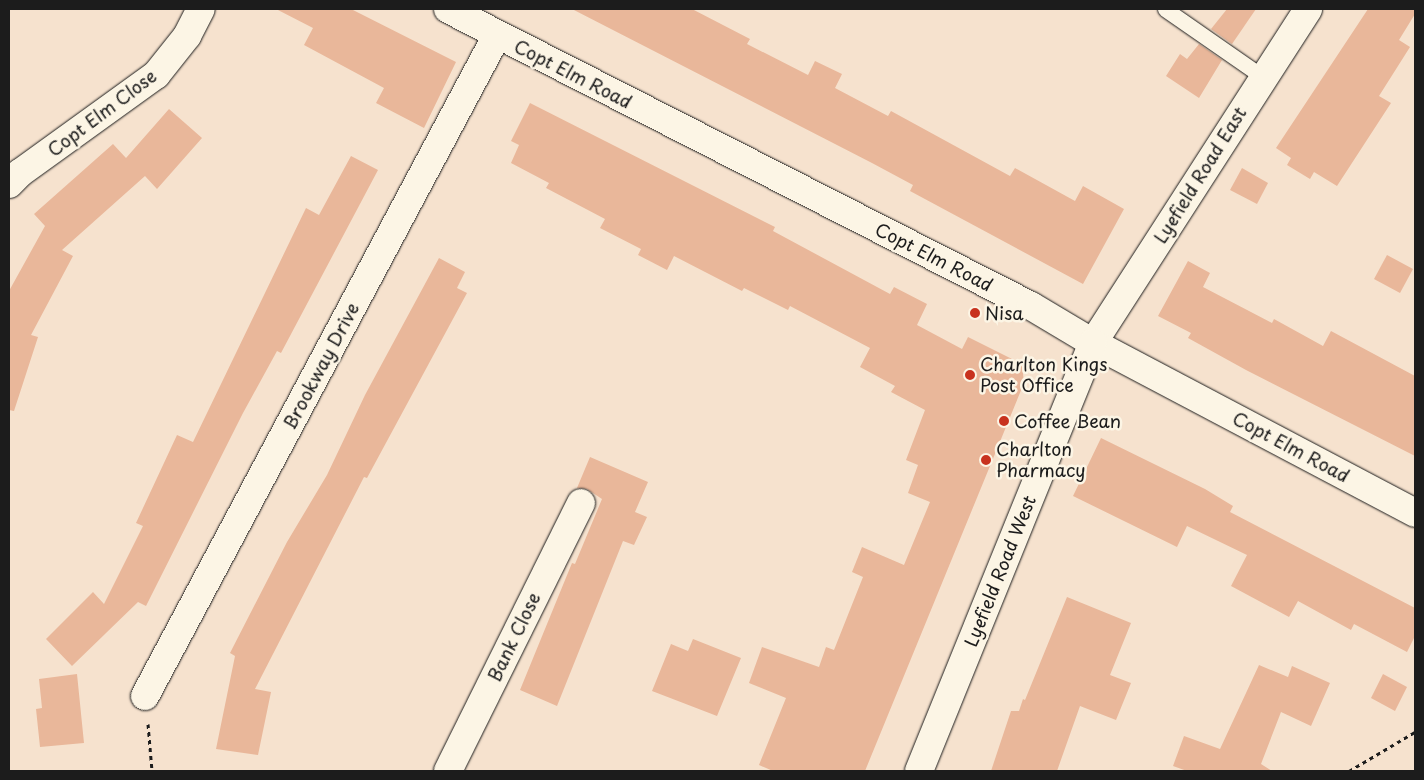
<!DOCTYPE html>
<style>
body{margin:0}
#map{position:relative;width:1424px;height:780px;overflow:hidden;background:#f6e2ce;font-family:"Playpen Sans",sans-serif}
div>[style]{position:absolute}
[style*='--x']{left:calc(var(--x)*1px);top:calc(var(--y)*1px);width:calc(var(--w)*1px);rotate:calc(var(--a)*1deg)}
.building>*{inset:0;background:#e9b79a}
.path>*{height:3px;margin-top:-1.5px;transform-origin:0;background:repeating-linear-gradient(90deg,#1c1c1c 0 4px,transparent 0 8px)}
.roads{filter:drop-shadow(0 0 1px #1c1c1c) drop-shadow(0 0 1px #1c1c1c)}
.service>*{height:15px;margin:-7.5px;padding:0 7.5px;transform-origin:7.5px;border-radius:7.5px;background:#fcf5e5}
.minor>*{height:28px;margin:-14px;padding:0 14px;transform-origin:14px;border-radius:14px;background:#fcf5e5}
.tertiary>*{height:28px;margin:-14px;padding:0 14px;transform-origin:14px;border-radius:14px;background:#fcf5e5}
.dots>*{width:14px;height:14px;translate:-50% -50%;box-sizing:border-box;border:2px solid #fcf5e5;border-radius:50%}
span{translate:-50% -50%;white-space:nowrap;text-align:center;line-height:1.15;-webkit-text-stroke:5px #fcf5e5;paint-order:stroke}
.street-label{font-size:18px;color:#1c1c1c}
.poi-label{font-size:18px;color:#1c1c1c}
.left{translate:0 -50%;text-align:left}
.frame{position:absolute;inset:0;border:10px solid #1c1c1c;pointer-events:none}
</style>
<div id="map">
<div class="building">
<div style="clip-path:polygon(276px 9px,351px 9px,456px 62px,424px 128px,376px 103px,384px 88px,304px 45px,313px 28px)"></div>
<div style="clip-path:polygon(572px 9px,692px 9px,750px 39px,747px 44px,808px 75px,815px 61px,842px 74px,835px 88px,888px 116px,891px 111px,1010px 176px,1015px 168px,1075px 201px,1083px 186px,1124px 209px,1083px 284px,910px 191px,913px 185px,872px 163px)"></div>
<div style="clip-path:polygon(1227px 9px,1256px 9px,1232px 44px,1211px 29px)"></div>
<div style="clip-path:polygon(1368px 9px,1415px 9px,1415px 14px,1399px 40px,1410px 47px,1379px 96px,1391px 103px,1337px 186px,1314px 172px,1310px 179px,1287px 165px,1291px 158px,1276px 148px)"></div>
<div style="clip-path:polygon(1199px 44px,1222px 60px,1199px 98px,1166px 76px,1180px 54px,1187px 59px)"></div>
<div style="clip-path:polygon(530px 103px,775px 227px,773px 231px,890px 294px,894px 287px,927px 304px,917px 325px,962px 349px,968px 337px,1022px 364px,1024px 383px,865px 771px,773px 771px,759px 765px,786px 698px,749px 683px,762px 647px,819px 667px,826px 647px,834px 650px,863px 577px,852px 572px,862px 547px,904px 565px,930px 502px,908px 493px,918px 465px,906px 460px,925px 410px,891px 392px,895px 386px,860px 367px,870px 348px,790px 306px,788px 310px,744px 288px,742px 291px,674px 256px,667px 270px,638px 255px,641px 249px,600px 228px,605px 219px,546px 188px,549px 183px,511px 163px,519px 145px,511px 141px)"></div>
<div style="clip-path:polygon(169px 109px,202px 138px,157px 189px,145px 176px,62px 250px,73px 256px,31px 335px,38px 337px,14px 411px,9px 410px,9px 291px,45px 226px,34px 214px,113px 144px,126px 158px)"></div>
<div style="clip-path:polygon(351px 156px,378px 170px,281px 353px,277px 351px,243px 413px,146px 606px,138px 602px,72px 666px,46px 639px,93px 592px,104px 604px,143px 526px,136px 523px,177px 435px,193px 442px,306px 208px,319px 215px)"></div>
<div style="clip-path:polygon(1242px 168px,1268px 183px,1257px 204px,1230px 190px)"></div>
<div style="clip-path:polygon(1387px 255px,1413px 269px,1400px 293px,1374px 279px)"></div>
<div style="clip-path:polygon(439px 258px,465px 272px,457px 288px,467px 293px,367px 478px,364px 477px,255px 689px,271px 692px,258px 755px,216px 749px,235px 656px,230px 653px,287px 542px,327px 475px,365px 395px)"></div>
<div style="clip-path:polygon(1188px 261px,1210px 273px,1203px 287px,1272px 323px,1274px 319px,1323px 346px,1331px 331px,1415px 376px,1415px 456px,1246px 370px,1188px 338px,1191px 333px,1158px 316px)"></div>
<div style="clip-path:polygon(1101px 438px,1205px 489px,1233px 506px,1230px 512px,1415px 608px,1415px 636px,1407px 652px,1354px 624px,1351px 630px,1298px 601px,1289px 617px,1231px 586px,1247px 555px,1187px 526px,1177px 547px,1073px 496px)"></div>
<div style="clip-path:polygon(590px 457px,648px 482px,635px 512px,647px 517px,634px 545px,623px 541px,557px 706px,520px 690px,572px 563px,575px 564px,602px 499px,587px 489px,577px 488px)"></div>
<div style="clip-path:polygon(1067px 597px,1131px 623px,1110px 675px,1131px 683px,1116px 720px,1080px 706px,1057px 771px,991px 771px,1011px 711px,1019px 711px,1023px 699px,1025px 700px)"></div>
<div style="clip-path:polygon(693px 639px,741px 658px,717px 716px,652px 691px,671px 644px,688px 651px)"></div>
<div style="clip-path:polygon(1259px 665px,1288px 677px,1292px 666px,1330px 683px,1311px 726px,1281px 712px,1261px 764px,1272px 771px,1187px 771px,1173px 766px,1184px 736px,1220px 749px)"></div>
<div style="clip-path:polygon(77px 674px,84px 743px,40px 747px,36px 709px,42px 708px,39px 679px)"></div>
<div style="clip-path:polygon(1383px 674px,1407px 687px,1395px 711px,1371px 698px)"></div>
</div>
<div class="path">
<div style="--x:148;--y:724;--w:47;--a:85.1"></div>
<div style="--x:1349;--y:771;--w:77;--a:-30.6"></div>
</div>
<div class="roads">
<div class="service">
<div style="--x:1165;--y:9;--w:119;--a:34.8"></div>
</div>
<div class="minor">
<div style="--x:9;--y:184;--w:16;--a:-45"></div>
<div style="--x:20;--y:173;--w:168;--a:-35.8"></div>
<div style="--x:156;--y:75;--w:50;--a:-51.5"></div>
<div style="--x:187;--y:36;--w:30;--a:-63"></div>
<div style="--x:1093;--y:343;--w:397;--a:-57.2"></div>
<div style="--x:145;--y:696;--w:749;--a:-61.96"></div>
<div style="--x:448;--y:771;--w:299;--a:-63.6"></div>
</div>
<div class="tertiary">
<div style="--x:448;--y:9;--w:654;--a:27"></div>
<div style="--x:1031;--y:306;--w:72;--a:30.8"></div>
<div style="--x:1093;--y:343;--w:364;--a:27.8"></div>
<div style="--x:919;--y:771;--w:462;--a:-67.9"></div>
</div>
</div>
<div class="dots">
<div style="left:975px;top:313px;background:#c8321e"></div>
<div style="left:970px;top:375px;background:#c8321e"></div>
<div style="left:1004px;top:421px;background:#c8321e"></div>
<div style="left:986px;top:460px;background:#c8321e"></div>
</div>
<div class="street-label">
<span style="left:573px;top:74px;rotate:27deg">Copt Elm Road</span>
<span style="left:102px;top:113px;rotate:-37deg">Copt Elm Close</span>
<span style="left:1200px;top:175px;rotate:-58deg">Lyefield Road East</span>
<span style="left:934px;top:257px;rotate:27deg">Copt Elm Road</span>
<span style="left:321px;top:366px;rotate:-62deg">Brookway Drive</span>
<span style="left:1291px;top:447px;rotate:28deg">Copt Elm Road</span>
<span style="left:1000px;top:571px;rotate:-68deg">Lyefield Road West</span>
<span style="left:514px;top:637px;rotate:-64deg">Bank Close</span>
</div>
<div class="poi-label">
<span class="left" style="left:985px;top:313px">Nisa</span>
<span class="left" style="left:980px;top:375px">Charlton Kings<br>Post Office</span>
<span class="left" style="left:1014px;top:421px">Coffee Bean</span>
<span class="left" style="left:996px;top:460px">Charlton<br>Pharmacy</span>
</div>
<div class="frame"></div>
</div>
